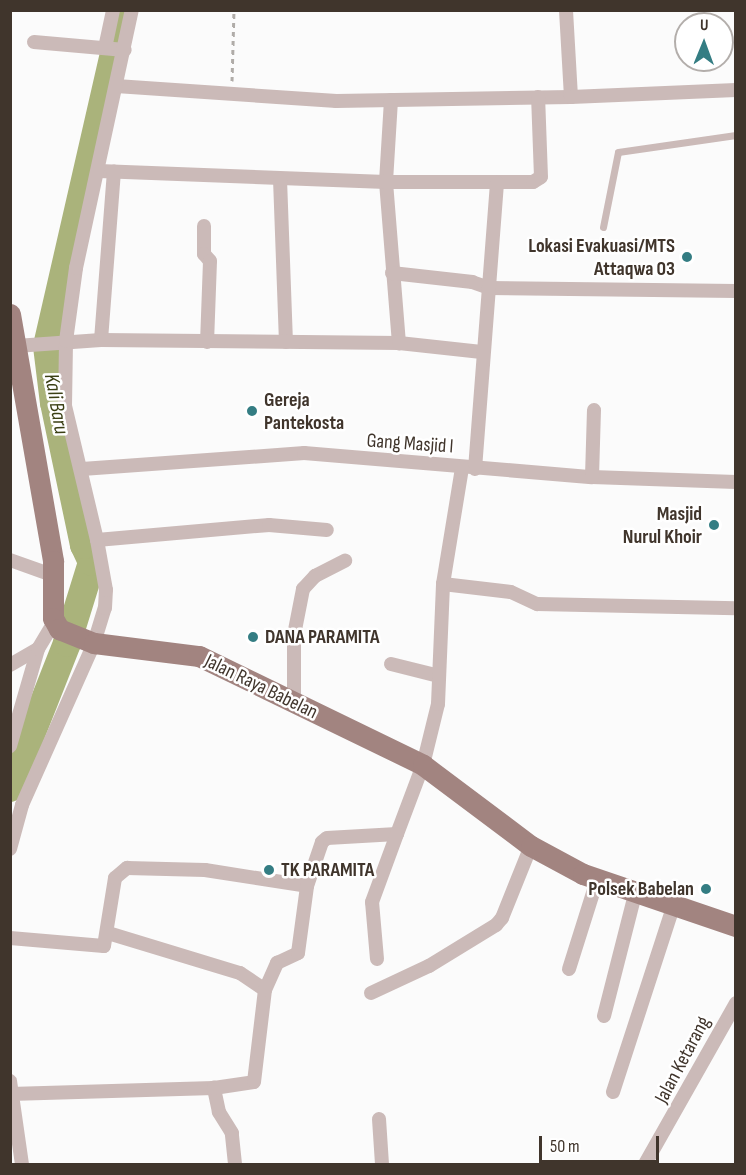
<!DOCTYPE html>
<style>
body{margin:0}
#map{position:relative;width:746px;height:1175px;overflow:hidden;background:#fbfbfb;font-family:"Sofia Sans Condensed",sans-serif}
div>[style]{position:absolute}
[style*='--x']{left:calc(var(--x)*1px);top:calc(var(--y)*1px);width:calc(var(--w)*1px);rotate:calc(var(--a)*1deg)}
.river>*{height:28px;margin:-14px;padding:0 14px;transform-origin:14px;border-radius:14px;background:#aab37b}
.path>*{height:3px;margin-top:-1.5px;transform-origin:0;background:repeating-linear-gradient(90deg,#b0aca8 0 4.5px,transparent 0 9px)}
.lane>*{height:7px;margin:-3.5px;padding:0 3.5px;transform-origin:3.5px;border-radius:3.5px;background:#cbbab8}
.street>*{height:14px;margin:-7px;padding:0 7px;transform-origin:7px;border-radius:7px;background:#cbbab8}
.primary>*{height:21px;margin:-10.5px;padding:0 10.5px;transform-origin:10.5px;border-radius:10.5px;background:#a28480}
.dots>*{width:16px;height:16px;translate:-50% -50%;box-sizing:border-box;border:3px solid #fff;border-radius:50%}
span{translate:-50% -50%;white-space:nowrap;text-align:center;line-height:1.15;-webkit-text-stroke:5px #fff;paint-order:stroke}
.poi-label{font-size:20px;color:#40352c;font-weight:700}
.right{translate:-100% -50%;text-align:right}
.left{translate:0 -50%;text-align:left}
.street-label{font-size:20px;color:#40352c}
.water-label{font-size:21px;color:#3b4015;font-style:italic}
.frame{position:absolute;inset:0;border:12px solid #40352c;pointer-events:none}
.north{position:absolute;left:674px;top:12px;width:60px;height:60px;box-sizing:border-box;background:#fff;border:2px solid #b3aeab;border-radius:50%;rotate:1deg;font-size:16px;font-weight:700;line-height:24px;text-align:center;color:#40352c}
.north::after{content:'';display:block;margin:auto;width:21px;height:27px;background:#347d83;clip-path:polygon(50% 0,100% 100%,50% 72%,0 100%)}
.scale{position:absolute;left:539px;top:1136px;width:120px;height:27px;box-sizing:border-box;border:3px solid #40352c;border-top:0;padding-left:8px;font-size:18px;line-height:21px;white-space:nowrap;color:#40352c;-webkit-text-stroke:4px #fff;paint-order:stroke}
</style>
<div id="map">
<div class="river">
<div style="--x:10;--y:788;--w:156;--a:-68.5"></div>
<div style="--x:67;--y:643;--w:85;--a:-72.8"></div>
<div style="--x:92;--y:562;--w:19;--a:-115"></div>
<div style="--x:84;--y:545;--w:145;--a:-101.9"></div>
<div style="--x:54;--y:403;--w:57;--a:-97"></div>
<div style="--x:47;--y:346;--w:345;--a:-77.1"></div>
</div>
<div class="path">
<div style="--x:232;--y:81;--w:71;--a:-88.4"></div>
</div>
<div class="lane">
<div style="--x:603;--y:227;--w:76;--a:-78.7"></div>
<div style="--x:618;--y:152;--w:119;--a:-8.2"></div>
</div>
<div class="street">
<div style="--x:34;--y:42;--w:91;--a:5"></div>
<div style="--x:105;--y:48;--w:39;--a:-78"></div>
<div style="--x:116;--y:86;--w:221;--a:3.9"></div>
<div style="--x:336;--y:101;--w:235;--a:-1"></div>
<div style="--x:571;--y:97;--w:87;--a:-93.3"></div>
<div style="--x:571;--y:97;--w:165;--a:-2.4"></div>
<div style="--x:391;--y:100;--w:82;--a:93.5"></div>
<div style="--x:386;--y:182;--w:162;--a:85.4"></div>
<div style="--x:99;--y:171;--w:287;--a:2.2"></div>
<div style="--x:386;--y:182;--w:147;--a:0"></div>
<div style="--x:533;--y:182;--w:9;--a:-32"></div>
<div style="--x:541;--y:177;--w:80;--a:-92.1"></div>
<div style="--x:280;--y:179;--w:163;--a:87.9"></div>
<div style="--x:204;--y:226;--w:28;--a:90"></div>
<div style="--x:204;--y:254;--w:9;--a:49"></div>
<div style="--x:210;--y:261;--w:81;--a:92.1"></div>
<div style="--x:392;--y:273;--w:81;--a:6.4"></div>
<div style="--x:472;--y:282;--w:18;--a:19"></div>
<div style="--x:489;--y:288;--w:247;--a:0.7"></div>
<div style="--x:101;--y:340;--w:169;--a:-85.6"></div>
<div style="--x:16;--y:346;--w:85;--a:-4"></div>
<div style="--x:101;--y:340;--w:298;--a:0.6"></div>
<div style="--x:399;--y:343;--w:83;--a:6.2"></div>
<div style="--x:82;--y:469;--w:223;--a:-4.1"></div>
<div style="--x:304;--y:453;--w:289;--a:4.8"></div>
<div style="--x:592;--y:477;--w:144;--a:2"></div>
<div style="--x:475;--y:469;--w:287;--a:-85.6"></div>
<div style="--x:592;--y:477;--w:67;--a:-88.3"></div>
<div style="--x:97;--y:540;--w:173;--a:-5"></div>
<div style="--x:269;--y:525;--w:58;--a:4.9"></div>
<div style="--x:10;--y:560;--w:48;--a:19.6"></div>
<div style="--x:443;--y:584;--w:68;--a:6.7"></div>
<div style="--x:511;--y:592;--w:29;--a:25"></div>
<div style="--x:537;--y:604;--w:199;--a:1.2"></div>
<div style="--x:391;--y:664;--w:49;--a:14"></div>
<div style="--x:10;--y:665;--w:32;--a:-30"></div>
<div style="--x:294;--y:701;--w:66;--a:-90"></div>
<div style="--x:294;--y:635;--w:47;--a:-78.9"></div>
<div style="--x:303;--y:589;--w:18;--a:-47"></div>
<div style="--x:315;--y:576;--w:34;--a:-27"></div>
<div style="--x:10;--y:746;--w:101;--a:-73.9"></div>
<div style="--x:38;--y:649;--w:29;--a:-59"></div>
<div style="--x:10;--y:849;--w:46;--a:-74.7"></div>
<div style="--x:22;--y:805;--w:177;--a:-66"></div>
<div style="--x:94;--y:643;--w:37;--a:-73"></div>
<div style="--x:105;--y:608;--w:18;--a:-87"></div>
<div style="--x:106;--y:590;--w:51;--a:-100.2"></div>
<div style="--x:97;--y:540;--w:138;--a:-103.4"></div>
<div style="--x:65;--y:406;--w:65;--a:-89.1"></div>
<div style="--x:66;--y:341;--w:74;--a:-82.2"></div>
<div style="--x:76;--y:268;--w:264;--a:-77.8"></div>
<div style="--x:108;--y:933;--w:138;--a:16.9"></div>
<div style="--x:240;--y:973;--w:30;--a:34"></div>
<div style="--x:10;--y:938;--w:94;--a:4.9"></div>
<div style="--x:104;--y:946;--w:69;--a:-80.8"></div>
<div style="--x:115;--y:878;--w:16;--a:-40"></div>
<div style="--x:127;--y:868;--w:78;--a:1.5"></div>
<div style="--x:205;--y:870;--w:103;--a:8.9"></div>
<div style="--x:307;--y:886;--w:46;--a:-71.2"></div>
<div style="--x:322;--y:842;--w:6;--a:-39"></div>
<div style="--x:327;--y:838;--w:70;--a:-3.3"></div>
<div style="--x:397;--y:834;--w:74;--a:-69.4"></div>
<div style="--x:423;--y:765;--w:63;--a:-76.2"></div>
<div style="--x:438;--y:704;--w:120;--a:-87.6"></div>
<div style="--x:443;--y:584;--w:118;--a:-80.7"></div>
<div style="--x:377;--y:959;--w:57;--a:-95"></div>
<div style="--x:372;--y:902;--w:72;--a:-69.8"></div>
<div style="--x:569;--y:969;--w:96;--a:-72.5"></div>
<div style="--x:371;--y:993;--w:64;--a:-25"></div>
<div style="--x:429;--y:966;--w:79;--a:-31.5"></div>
<div style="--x:496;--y:925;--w:9;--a:-49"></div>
<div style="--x:502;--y:918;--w:78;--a:-68.1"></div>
<div style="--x:604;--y:1016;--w:130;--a:-75.7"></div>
<div style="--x:10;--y:1081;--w:84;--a:81.8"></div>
<div style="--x:613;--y:1092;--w:198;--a:-72"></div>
<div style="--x:10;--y:1094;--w:204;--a:-1.7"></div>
<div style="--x:379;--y:1119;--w:45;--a:86.2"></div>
<div style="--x:235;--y:1164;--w:31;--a:-96"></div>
<div style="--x:232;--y:1133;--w:25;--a:-122"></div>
<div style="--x:219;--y:1112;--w:25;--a:-102"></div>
<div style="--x:214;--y:1088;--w:40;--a:-8.5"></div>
<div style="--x:254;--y:1082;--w:93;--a:-83.2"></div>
<div style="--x:265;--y:990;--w:30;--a:-66"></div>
<div style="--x:277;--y:963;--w:23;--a:-25"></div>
<div style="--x:298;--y:953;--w:68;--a:-82.3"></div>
<div style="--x:645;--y:1164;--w:185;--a:-60.5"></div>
</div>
<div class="primary">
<div style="--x:10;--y:314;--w:251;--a:80.1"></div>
<div style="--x:53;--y:561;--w:57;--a:90"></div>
<div style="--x:53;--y:618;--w:13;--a:61"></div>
<div style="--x:59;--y:629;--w:38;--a:22"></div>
<div style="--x:94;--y:643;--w:106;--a:7.1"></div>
<div style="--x:199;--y:656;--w:249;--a:25.9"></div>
<div style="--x:423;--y:765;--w:135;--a:36.9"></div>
<div style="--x:531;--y:846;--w:59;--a:28.3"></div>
<div style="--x:583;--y:874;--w:162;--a:18.8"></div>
</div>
<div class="dots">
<div style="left:687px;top:257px;background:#347d83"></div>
<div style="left:252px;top:411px;background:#347d83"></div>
<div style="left:714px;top:525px;background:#347d83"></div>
<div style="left:253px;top:637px;background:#347d83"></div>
<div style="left:269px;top:870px;background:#347d83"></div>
<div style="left:706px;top:889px;background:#347d83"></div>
</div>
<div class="poi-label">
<span class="right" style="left:675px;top:258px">Lokasi Evakuasi/MTS<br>Attaqwa 03</span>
<span class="left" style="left:264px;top:412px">Gereja<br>Pantekosta</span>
<span class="right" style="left:702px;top:526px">Masjid<br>Nurul Khoir</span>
<span class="left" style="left:265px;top:637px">DANA PARAMITA</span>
<span class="left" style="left:281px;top:870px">TK PARAMITA</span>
<span class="right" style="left:694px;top:889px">Polsek Babelan</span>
</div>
<div class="street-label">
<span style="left:410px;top:444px;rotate:4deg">Gang Masjid I</span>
<span style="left:261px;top:687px;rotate:26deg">Jalan Raya Babelan</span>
<span style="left:683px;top:1060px;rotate:-62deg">Jalan Ketarang</span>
</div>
<div class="water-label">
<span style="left:56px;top:404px;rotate:80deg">Kali Baru</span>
</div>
<div class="frame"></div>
<div class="north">U</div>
<div class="scale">50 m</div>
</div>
